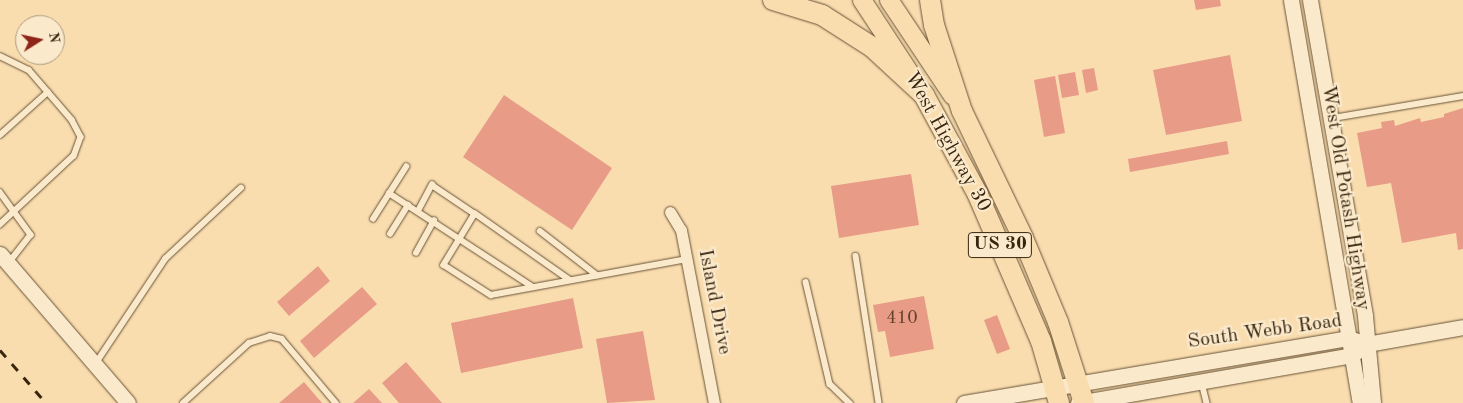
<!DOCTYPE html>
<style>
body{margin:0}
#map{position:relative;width:1463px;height:403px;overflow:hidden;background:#f9ddaf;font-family:"Old Standard TT",serif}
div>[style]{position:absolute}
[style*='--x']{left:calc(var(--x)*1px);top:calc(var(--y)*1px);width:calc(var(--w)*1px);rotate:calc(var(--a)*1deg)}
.building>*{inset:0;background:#e89b87}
.roads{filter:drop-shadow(0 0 1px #695337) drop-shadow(0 0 1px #695337)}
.lane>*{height:5.5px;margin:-2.75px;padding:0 2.75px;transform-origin:2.75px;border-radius:2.75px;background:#fbe9cb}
.street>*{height:11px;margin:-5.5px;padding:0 5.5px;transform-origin:5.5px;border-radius:5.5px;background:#fbe9cb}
.secondary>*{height:15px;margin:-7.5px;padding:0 7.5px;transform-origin:7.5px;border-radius:7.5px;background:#fbe9cb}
.primary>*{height:18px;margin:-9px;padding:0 9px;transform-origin:9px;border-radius:9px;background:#f9ddaf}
.highway>*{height:20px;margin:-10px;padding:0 10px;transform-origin:10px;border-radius:10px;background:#f9ddaf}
.rail>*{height:3px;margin-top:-1.5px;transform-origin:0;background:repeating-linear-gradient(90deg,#39250f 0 9px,transparent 0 18px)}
span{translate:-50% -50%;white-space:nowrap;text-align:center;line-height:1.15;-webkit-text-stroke:4.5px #fbe9cb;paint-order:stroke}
.number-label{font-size:18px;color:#65422d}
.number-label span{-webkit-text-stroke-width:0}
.shield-label span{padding:1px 4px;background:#fbe9cb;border:1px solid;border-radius:4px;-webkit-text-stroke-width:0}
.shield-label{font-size:19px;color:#39250f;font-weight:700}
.street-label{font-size:20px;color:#39250f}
.north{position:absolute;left:15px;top:15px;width:50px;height:50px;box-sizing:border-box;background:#fbe9cb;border:1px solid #ad9b80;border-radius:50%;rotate:80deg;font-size:14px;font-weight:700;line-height:20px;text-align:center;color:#39250f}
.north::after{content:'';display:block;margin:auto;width:18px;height:22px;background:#8f2418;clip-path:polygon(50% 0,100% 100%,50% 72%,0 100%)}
</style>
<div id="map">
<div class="building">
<div style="clip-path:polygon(1194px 0,1220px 0,1221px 6px,1196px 10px)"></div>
<div style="clip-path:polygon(1230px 55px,1242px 121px,1166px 135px,1153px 70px)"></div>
<div style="clip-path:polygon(1094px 68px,1098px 90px,1086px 93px,1082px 70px)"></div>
<div style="clip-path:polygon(1075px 72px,1079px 95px,1062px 98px,1058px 75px)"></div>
<div style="clip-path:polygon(1055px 76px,1065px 133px,1044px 137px,1034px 80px)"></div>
<div style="clip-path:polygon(504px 95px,612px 168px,572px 230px,463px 157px)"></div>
<div style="clip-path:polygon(1463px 108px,1463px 249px,1458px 250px,1456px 233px,1402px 243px,1391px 183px,1367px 187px,1357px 133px,1382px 128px,1381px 122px,1394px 120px,1395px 126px,1420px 118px,1421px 122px,1444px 117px,1444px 114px)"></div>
<div style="clip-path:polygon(1227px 141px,1229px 154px,1130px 172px,1128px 159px)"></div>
<div style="clip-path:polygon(911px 174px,919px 225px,839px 238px,831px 186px)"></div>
<div style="clip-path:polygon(318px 266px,330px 281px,289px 316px,277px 302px)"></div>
<div style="clip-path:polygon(362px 287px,377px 304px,314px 358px,300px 341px)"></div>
<div style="clip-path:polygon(924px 296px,934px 349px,890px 357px,885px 331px,878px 332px,873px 305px)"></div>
<div style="clip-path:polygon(573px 298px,583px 348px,461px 373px,451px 323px)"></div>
<div style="clip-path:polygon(997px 315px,1010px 349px,997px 354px,984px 320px)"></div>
<div style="clip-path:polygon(643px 331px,655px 400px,607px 403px,596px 339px)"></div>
<div style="clip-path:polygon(406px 362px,442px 403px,399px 403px,382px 383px)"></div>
<div style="clip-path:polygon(304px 382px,322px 403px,279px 403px)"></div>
<div style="clip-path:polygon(369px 389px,382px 403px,353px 403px)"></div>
</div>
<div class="roads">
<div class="lane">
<div style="--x:0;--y:56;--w:32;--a:26"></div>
<div style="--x:29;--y:70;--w:66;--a:49.3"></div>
<div style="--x:72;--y:120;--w:19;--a:62"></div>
<div style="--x:81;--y:137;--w:20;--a:110"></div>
<div style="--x:74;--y:156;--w:101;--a:137"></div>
<div style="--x:1333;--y:118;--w:132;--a:-9.6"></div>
<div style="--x:0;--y:135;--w:64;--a:-41.9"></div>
<div style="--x:0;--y:192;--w:53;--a:54.2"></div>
<div style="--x:31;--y:235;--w:34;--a:128"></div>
<div style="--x:389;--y:193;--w:172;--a:33.1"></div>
<div style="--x:418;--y:211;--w:30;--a:-62"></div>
<div style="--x:432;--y:185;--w:52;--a:34"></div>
<div style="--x:373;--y:219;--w:62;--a:-57.6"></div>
<div style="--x:540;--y:231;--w:72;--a:37.7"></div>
<div style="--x:390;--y:234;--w:34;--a:-58"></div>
<div style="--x:416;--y:253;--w:37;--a:-61"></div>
<div style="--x:856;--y:256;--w:149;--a:81.1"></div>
<div style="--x:569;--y:280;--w:115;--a:-144.9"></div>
<div style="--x:475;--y:214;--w:60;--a:121.3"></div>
<div style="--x:444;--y:265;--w:56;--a:32.6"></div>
<div style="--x:491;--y:295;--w:199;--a:-10.4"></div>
<div style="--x:806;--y:282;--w:105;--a:76.8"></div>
<div style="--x:830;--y:384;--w:28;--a:44"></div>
<div style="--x:96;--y:363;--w:125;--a:-56.4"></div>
<div style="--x:165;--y:259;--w:104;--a:-43.1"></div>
<div style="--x:1202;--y:383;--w:21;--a:76"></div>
<div style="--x:183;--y:403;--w:89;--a:-42.3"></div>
<div style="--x:249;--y:343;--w:22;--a:-18"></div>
<div style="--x:270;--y:336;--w:12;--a:14"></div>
<div style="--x:282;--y:339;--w:84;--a:49.8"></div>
</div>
<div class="street">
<div style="--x:670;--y:212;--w:21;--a:59"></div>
<div style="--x:681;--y:230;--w:176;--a:79.2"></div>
</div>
<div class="secondary">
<div style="--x:1291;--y:0;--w:409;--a:80.3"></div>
<div style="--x:1310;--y:0;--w:321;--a:80.1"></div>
<div style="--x:1365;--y:316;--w:87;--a:84.7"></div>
<div style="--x:0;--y:254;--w:196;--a:49.3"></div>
<div style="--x:964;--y:403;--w:389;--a:-9.6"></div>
<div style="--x:1348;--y:338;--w:20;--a:18"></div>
<div style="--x:1367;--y:344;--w:97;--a:-10"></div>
<div style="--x:1078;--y:403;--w:278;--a:-9.9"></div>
<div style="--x:1352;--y:355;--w:9;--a:-36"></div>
</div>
<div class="primary">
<div style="--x:862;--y:0;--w:97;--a:56.8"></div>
<div style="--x:889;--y:0;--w:115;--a:56.3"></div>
</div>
<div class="highway">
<div style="--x:773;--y:0;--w:51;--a:17"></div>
<div style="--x:822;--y:15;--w:59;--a:32.6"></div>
<div style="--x:872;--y:47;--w:71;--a:42.7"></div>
<div style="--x:924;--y:95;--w:114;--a:61.6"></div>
<div style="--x:978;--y:195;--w:159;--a:66.7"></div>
<div style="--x:1041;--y:341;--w:65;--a:73.8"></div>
<div style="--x:930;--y:0;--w:25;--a:81"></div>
<div style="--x:934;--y:25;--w:90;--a:72"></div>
<div style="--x:962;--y:111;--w:141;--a:64.3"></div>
<div style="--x:1023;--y:238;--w:91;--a:67.4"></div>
<div style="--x:1058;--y:322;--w:85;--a:72.2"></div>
</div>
</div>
<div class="rail">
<div style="--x:0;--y:350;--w:70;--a:49"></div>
</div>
<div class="number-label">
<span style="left:902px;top:318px">410</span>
</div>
<div class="shield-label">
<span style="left:1000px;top:245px">US 30</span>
</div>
<div class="street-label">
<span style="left:947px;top:142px;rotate:61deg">West Highway 30</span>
<span style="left:1345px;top:198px;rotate:81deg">West Old Potash Highway</span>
<span style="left:714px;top:302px;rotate:79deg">Island Drive</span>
<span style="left:1265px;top:332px;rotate:-8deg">South Webb Road</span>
</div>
<div class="north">N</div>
</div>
